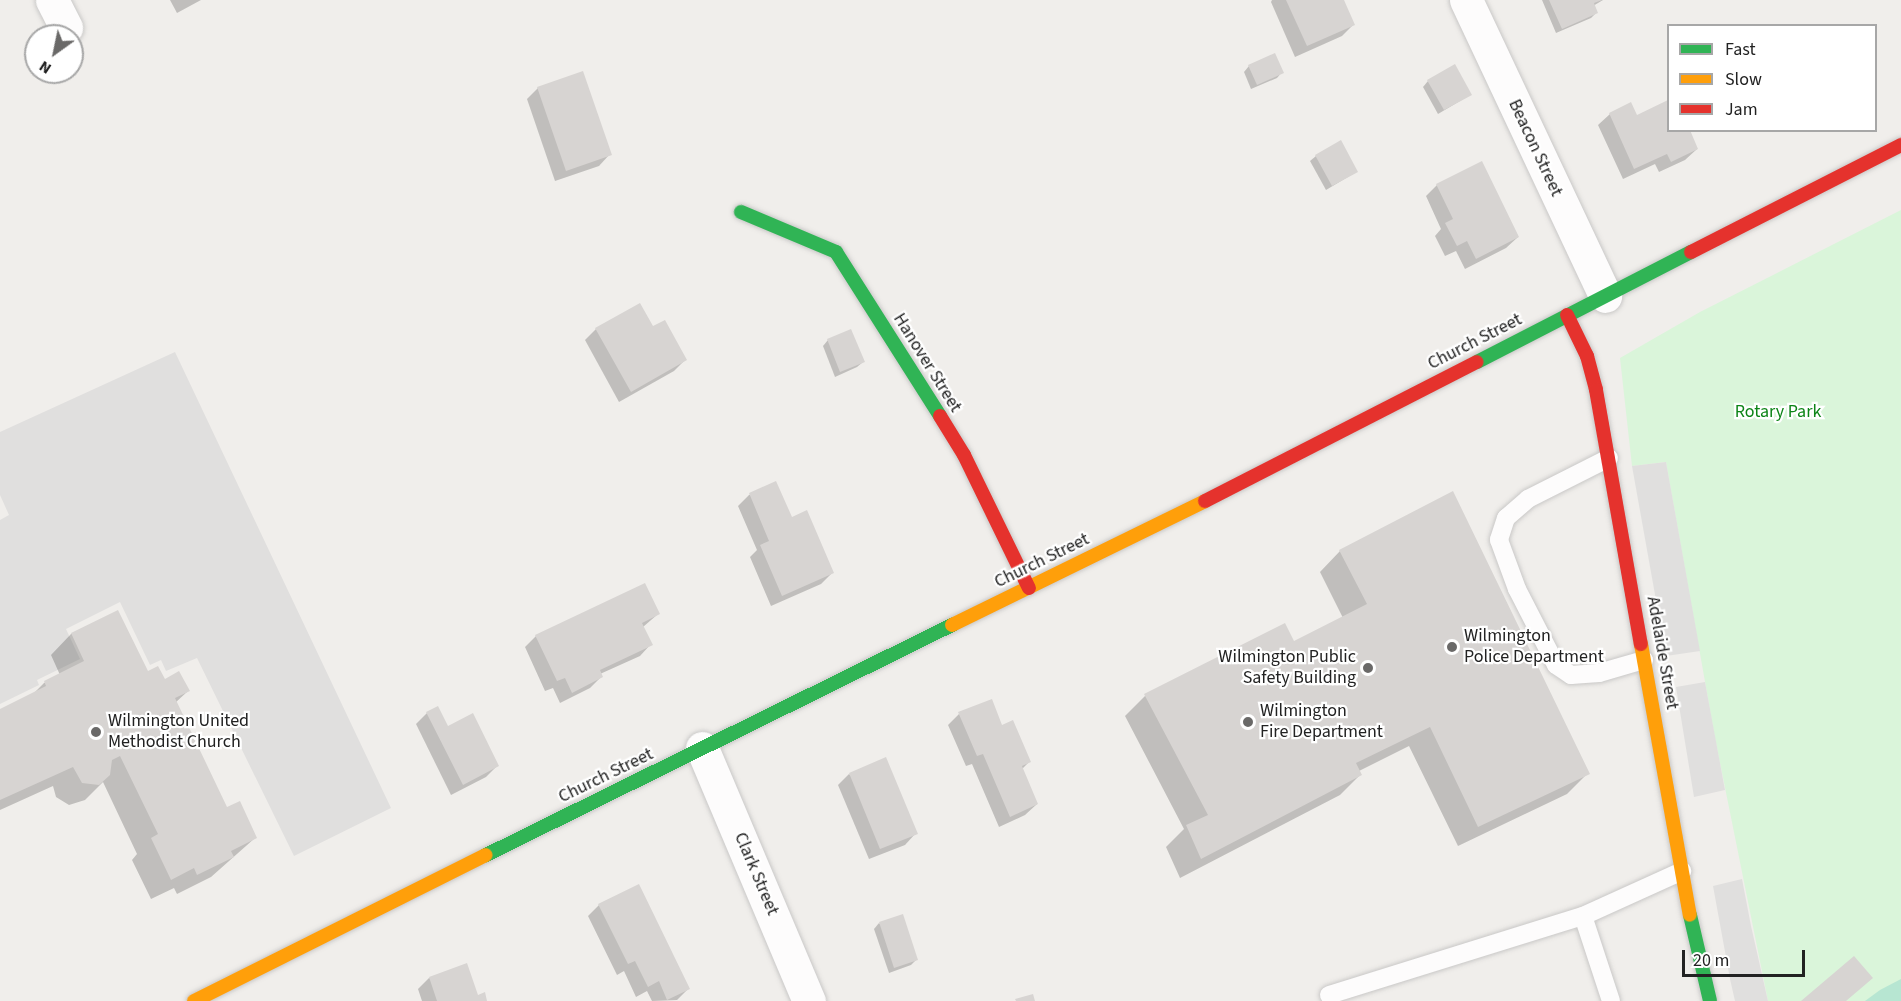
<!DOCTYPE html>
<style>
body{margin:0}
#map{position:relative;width:1901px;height:1001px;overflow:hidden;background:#f0eeeb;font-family:"Source Sans 3",sans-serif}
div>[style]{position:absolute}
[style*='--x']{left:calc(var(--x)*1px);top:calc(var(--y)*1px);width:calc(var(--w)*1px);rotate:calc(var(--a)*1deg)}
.park>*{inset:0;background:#daf5da}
.pitch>*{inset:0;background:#b7e6d2}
.parking>*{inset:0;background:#e0dfde}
.shadow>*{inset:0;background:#0003}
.building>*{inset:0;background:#d7d4d2}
.roads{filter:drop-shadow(0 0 2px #c9c8c7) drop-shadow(0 0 2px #c9c8c7)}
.lane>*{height:18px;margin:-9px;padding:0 9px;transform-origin:9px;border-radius:9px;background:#fdfcfc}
.street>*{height:33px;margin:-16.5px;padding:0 16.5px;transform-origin:16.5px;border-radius:16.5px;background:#fdfcfc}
.fast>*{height:14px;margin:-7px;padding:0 7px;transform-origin:7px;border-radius:7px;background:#30b455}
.slow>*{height:14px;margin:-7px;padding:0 7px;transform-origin:7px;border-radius:7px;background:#ff9f0a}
.jam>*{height:14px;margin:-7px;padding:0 7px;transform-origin:7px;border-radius:7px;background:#e5322d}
.dots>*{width:16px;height:16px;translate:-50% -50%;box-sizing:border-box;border:3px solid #fff;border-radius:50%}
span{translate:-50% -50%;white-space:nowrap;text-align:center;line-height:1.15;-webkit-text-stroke:4.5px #fff;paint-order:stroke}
.street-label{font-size:18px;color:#222}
.park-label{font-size:18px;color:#0c8416}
.poi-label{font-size:18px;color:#222}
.left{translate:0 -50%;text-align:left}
.right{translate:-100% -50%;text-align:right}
.legend{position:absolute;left:1667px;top:24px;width:210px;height:108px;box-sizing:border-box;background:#fff;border:2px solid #a7a7a7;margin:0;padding:8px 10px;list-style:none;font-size:18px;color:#222}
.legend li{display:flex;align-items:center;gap:12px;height:30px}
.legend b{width:30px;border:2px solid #a7a7a7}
.north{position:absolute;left:24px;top:24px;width:60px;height:60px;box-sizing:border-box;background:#fff;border:2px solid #a7a7a7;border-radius:50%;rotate:213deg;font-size:16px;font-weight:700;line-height:24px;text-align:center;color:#222}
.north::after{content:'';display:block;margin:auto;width:21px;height:27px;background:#6a6968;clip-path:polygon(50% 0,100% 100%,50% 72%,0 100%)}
.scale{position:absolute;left:1682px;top:950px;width:123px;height:27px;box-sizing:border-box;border:3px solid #222;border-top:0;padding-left:8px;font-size:18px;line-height:21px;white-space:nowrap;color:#222;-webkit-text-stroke:4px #fff;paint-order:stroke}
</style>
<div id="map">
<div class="park">
<div style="clip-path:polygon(1901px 210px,1901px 1001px,1768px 1001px,1715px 738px,1666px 462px,1632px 466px,1620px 358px,1700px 312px)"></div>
</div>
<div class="pitch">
<div style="clip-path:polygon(1901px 979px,1901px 1001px,1865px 1001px,1880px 990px)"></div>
</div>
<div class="parking">
<div style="clip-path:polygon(175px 352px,391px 808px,294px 856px,197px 658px,166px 671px,161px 660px,150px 665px,120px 602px,66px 629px,80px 659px,37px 680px,39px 685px,0 704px,0 520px,9px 515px,0 495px,0 432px)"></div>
<div style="clip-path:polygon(1666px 462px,1700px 651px,1666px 656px,1632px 466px)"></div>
<div style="clip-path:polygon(1705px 682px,1725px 790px,1694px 797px,1676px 687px)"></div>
<div style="clip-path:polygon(1742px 879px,1751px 926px,1768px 1001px,1735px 1001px,1730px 979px,1713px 886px)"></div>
</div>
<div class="shadow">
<div style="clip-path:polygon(170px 0,201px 0,177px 13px)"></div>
<div style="clip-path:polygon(1272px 0,1342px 0,1353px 25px,1342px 36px,1295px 57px,1271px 2px)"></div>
<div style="clip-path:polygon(1542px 0,1603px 0,1593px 6px,1596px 13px,1591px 18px,1556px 33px)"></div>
<div style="clip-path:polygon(1249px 66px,1282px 72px,1277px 78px,1251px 89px,1244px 72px)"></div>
<div style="clip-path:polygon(1428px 81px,1470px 95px,1438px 114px,1423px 87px)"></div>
<div style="clip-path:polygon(538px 88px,610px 154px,599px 166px,555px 181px,527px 99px)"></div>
<div style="clip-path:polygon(1668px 102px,1668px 130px,1697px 149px,1685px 160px,1659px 172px,1655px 164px,1623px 179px,1598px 125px,1610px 114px,1636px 117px)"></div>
<div style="clip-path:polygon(1316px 156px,1356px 172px,1326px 190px,1310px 161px)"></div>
<div style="clip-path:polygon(1437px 185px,1518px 237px,1506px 248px,1465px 269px,1456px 251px,1445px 256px,1435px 236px,1441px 229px,1426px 196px)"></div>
<div style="clip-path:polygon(652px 328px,685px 360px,674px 371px,619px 402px,585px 340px,596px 329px)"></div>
<div style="clip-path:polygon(828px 340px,863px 362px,857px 367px,835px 377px,823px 346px)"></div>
<div style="clip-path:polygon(775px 483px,791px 519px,833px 572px,821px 584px,771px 606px,750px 557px,757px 550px,738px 506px,749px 495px)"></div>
<div style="clip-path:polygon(1340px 551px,1588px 773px,1567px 794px,1458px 846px,1409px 746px,1359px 771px,1361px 774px,1340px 795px,1180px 878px,1166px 847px,1184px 829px,1125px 716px,1145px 696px,1294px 643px,1343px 618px,1320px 572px)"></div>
<div style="clip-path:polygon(118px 612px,148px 673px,188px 691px,175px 703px,227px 809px,255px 838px,211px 877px,177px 894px,174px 888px,151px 899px,132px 860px,137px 854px,103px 782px,85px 800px,69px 805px,56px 797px,53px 786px,0 810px,0 710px,32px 695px,44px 683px,60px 675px,51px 655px,71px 634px)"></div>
<div style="clip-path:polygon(658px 614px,643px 627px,651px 644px,640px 656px,600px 674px,601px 677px,590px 688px,560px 703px,553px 688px,545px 691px,525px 647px,536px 636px)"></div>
<div style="clip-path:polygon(427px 713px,447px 728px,497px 766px,486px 777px,451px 795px,416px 724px)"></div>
<div style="clip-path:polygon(959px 714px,1001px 728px,1029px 762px,1022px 769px,1037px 804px,1025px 815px,999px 827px,972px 764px,966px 766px,948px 725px)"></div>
<div style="clip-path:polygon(849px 774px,916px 833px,905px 845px,869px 859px,838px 785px)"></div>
<div style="clip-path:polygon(599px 905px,688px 989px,677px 1000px,652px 1001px,647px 991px,636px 997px,624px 971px,617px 975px,588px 916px)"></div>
<div style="clip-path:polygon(879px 923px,916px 960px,911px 965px,889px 973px,874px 929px)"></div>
<div style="clip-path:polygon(429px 978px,486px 1001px,422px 1001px,418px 989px)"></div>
</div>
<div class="building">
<div style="clip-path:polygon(1286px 0,1344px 0,1355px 25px,1307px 46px)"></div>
<div style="clip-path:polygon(1549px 0,1602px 0,1594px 3px,1598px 13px,1562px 29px)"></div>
<div style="clip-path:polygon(1275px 53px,1284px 73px,1257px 85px,1248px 65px)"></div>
<div style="clip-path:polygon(1455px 64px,1472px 95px,1444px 110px,1427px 80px)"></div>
<div style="clip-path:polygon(583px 71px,612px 155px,566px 171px,537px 87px)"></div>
<div style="clip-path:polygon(1668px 100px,1668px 130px,1690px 130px,1698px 149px,1671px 162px,1667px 154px,1634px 169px,1609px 113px,1631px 102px,1637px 115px)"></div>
<div style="clip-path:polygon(1341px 140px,1358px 172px,1332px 186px,1315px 155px)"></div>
<div style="clip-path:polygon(1482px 161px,1519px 237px,1476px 259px,1467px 241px,1457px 246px,1445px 223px,1453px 219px,1436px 184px)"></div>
<div style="clip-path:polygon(640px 303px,653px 326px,665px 320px,687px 360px,631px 392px,595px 328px)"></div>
<div style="clip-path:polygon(851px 329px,865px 362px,840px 372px,827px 339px)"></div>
<div style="clip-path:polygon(776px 481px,792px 517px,807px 510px,834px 573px,782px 596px,760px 545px,769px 541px,749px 493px)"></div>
<div style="clip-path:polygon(1453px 491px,1590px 774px,1478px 827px,1430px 727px,1356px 763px,1362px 775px,1201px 859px,1186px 825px,1208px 815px,1144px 694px,1285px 623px,1294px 641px,1367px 604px,1339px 550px)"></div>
<div style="clip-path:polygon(645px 583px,660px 614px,642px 623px,653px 645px,600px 670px,603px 677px,572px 693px,565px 678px,557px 681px,535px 635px)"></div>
<div style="clip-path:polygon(118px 610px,148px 671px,158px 666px,165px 679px,179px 671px,190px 691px,175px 698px,227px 807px,240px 801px,257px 838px,231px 851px,234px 857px,197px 875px,194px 868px,171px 880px,151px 838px,158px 834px,120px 756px,112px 760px,110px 775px,99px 785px,82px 783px,73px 767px,0 800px,0 709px,46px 686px,44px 681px,84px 661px,71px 633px)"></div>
<div style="clip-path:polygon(992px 699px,1002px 725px,1013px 720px,1031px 762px,1022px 766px,1038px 804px,1010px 817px,983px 754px,977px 756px,958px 712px)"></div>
<div style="clip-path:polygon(438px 706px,448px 726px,473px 713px,499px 766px,463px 785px,426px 712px)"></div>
<div style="clip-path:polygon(886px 757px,918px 834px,880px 849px,849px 773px)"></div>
<div style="clip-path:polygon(639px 884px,690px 989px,667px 1000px,659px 981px,648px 987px,635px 961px,628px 964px,598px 904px)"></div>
<div style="clip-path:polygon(903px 914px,918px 960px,894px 968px,879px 922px)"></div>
<div style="clip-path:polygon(1854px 956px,1873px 978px,1846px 1001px,1801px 1001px)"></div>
<div style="clip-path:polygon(467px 963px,478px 995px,485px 992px,487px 1001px,437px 1001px,429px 977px)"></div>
<div style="clip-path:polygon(1033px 994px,1035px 1001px,1016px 1001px,1015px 999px)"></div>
</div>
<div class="roads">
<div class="lane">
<div style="--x:1609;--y:458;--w:91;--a:153.2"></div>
<div style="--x:1528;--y:499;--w:29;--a:139"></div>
<div style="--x:1506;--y:518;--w:23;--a:108"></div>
<div style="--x:1499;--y:540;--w:52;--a:69.8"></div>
<div style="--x:1517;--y:589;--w:85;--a:62.8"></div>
<div style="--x:1556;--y:665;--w:18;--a:34"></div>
<div style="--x:1571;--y:675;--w:28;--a:-4"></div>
<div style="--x:1599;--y:673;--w:47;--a:-16.1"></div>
<div style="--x:1329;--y:995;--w:266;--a:-17.3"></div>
<div style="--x:1611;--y:1001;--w:89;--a:-108.2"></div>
<div style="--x:1583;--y:916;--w:109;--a:-24.4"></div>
</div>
<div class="street">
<div style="--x:52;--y:0;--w:31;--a:63"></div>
<div style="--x:1466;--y:0;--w:327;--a:64.8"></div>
<div style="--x:702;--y:748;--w:275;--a:67.1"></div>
</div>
<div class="fast">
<div style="--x:741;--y:212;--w:103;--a:22.8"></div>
<div style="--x:836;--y:252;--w:194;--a:57.6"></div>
<div style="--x:1477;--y:362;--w:241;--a:-27.2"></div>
<div style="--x:486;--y:855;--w:520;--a:-26.27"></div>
<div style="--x:1690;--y:915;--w:88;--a:76.9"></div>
</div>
<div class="slow">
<div style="--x:952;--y:625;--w:282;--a:-26.1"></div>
<div style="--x:1641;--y:644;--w:275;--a:79.8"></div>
<div style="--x:194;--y:1001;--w:326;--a:-26.6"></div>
</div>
<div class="jam">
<div style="--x:1691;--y:252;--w:236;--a:-27"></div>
<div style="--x:1567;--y:315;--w:46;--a:64"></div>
<div style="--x:1587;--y:356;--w:35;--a:75"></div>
<div style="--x:1596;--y:390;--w:258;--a:80"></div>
<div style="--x:940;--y:416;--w:46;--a:58.4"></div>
<div style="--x:964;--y:455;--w:148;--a:64"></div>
<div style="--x:1205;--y:501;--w:305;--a:-27.1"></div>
</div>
</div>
<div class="dots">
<div style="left:1452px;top:647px;background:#6a6968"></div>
<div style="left:1368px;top:668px;background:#6a6968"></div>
<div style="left:1248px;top:722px;background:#6a6968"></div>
<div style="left:96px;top:732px;background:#6a6968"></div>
</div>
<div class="street-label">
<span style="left:1535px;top:148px;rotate:65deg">Beacon Street</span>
<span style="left:1475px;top:342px;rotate:-27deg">Church Street</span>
<span style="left:927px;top:363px;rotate:58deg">Hanover Street</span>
<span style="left:1042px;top:561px;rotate:-26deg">Church Street</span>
<span style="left:1662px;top:653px;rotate:80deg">Adelaide Street</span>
<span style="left:606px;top:776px;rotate:-26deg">Church Street</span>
<span style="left:756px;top:874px;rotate:67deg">Clark Street</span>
</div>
<div class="park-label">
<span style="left:1778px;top:412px">Rotary Park</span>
</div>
<div class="poi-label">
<span class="left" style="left:1464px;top:647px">Wilmington<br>Police Department</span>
<span class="right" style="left:1356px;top:668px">Wilmington Public<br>Safety Building</span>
<span class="left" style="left:1260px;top:722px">Wilmington<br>Fire Department</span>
<span class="left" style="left:108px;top:732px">Wilmington United<br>Methodist Church</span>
</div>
<ul class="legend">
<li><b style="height:8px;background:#30b455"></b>Fast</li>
<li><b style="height:8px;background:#ff9f0a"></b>Slow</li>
<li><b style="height:8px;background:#e5322d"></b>Jam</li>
</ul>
<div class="north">N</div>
<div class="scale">20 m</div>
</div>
